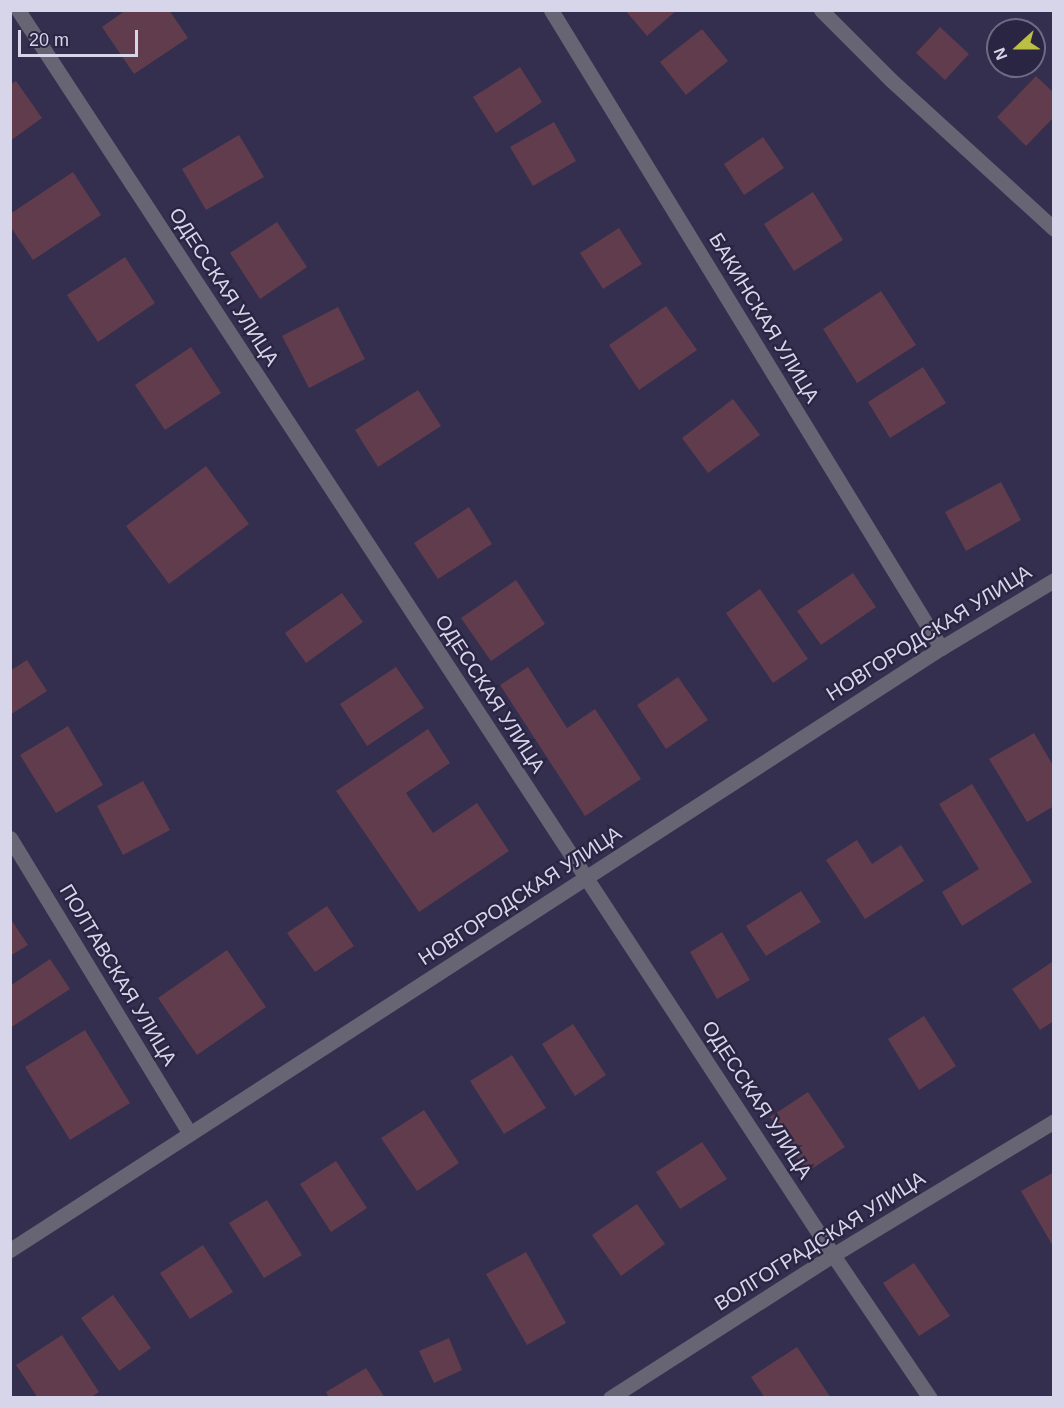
<!DOCTYPE html>
<meta charset="utf-8">
<style>
body{margin:0}
#map{position:relative;width:1064px;height:1408px;overflow:hidden;background:#342f4e;font-family:Helvetica,sans-serif}
div>[style]{position:absolute}
[style*='--x']{left:calc(var(--x)*1px);top:calc(var(--y)*1px);width:calc(var(--w)*1px);rotate:calc(var(--a)*1deg)}
.building>*{inset:0;background:#603c4c}
.minor>*{height:15px;margin:-7.5px;padding:0 7.5px;transform-origin:7.5px;border-radius:7.5px;background:#676574}
span{translate:-50% -50%;white-space:nowrap;text-align:center;line-height:1.15;-webkit-text-stroke:4.5px #2a2543;paint-order:stroke}
.street-label{font-size:20px;color:#d7d5e9}
.frame{position:absolute;inset:0;border:12px solid #d7d5e9;pointer-events:none}
.north{position:absolute;left:986px;top:18px;width:60px;height:60px;box-sizing:border-box;background:#2a2543;border:2px solid #6f6b85;border-radius:50%;rotate:249deg;font-size:16px;font-weight:700;line-height:24px;text-align:center;color:#d7d5e9}
.north::after{content:'';display:block;margin:auto;width:21px;height:27px;background:#bbc044;clip-path:polygon(50% 0,100% 100%,50% 72%,0 100%)}
.scale{position:absolute;left:18px;top:30px;width:120px;height:27px;box-sizing:border-box;border:3px solid #d7d5e9;border-top:0;padding-left:8px;font-size:18px;line-height:21px;white-space:nowrap;color:#d7d5e9;-webkit-text-stroke:4px #2a2543;paint-order:stroke}
</style>
<div id="map">
<div class="building">
<div style="clip-path:polygon(126px 10px,169px 10px,188px 38px,134px 74px,102px 27px)"></div>
<div style="clip-path:polygon(625px 10px,677px 10px,647px 36px)"></div>
<div style="clip-path:polygon(940px 27px,969px 54px,945px 80px,916px 53px)"></div>
<div style="clip-path:polygon(702px 29px,728px 61px,686px 95px,660px 62px)"></div>
<div style="clip-path:polygon(520px 67px,542px 102px,496px 133px,473px 97px)"></div>
<div style="clip-path:polygon(1036px 76px,1054px 93px,1054px 117px,1026px 146px,997px 117px)"></div>
<div style="clip-path:polygon(16px 81px,42px 118px,10px 141px,10px 85px)"></div>
<div style="clip-path:polygon(554px 122px,576px 161px,533px 186px,510px 147px)"></div>
<div style="clip-path:polygon(239px 135px,264px 177px,206px 210px,182px 169px)"></div>
<div style="clip-path:polygon(763px 137px,784px 168px,744px 195px,724px 164px)"></div>
<div style="clip-path:polygon(73px 172px,101px 215px,33px 260px,10px 226px,10px 214px)"></div>
<div style="clip-path:polygon(813px 192px,843px 240px,794px 271px,764px 224px)"></div>
<div style="clip-path:polygon(277px 222px,307px 267px,260px 299px,230px 253px)"></div>
<div style="clip-path:polygon(619px 228px,642px 264px,603px 289px,580px 253px)"></div>
<div style="clip-path:polygon(125px 257px,155px 303px,98px 342px,67px 295px)"></div>
<div style="clip-path:polygon(881px 291px,916px 345px,857px 383px,823px 329px)"></div>
<div style="clip-path:polygon(666px 306px,697px 350px,639px 390px,609px 345px)"></div>
<div style="clip-path:polygon(338px 307px,365px 359px,309px 388px,282px 336px)"></div>
<div style="clip-path:polygon(191px 347px,221px 393px,165px 430px,135px 385px)"></div>
<div style="clip-path:polygon(923px 367px,946px 403px,890px 438px,868px 402px)"></div>
<div style="clip-path:polygon(418px 390px,441px 426px,378px 467px,355px 430px)"></div>
<div style="clip-path:polygon(733px 399px,760px 435px,708px 473px,682px 438px)"></div>
<div style="clip-path:polygon(206px 466px,249px 524px,169px 584px,126px 526px)"></div>
<div style="clip-path:polygon(1001px 482px,1021px 520px,966px 551px,945px 512px)"></div>
<div style="clip-path:polygon(469px 507px,492px 544px,438px 579px,414px 543px)"></div>
<div style="clip-path:polygon(853px 573px,876px 607px,821px 645px,797px 611px)"></div>
<div style="clip-path:polygon(516px 580px,545px 624px,491px 661px,461px 618px)"></div>
<div style="clip-path:polygon(760px 589px,808px 659px,773px 683px,726px 613px)"></div>
<div style="clip-path:polygon(342px 593px,363px 622px,306px 663px,285px 633px)"></div>
<div style="clip-path:polygon(27px 660px,47px 691px,10px 715px,10px 671px)"></div>
<div style="clip-path:polygon(396px 667px,424px 708px,367px 746px,340px 704px)"></div>
<div style="clip-path:polygon(528px 667px,567px 728px,595px 709px,641px 779px,585px 816px,500px 685px)"></div>
<div style="clip-path:polygon(678px 677px,708px 720px,666px 749px,637px 705px)"></div>
<div style="clip-path:polygon(68px 726px,103px 785px,56px 813px,20px 755px)"></div>
<div style="clip-path:polygon(428px 729px,450px 763px,406px 793px,433px 833px,477px 803px,509px 851px,419px 912px,336px 791px)"></div>
<div style="clip-path:polygon(1034px 733px,1054px 767px,1054px 806px,1027px 822px,989px 759px)"></div>
<div style="clip-path:polygon(143px 781px,170px 830px,123px 855px,97px 806px)"></div>
<div style="clip-path:polygon(972px 784px,1032px 882px,962px 926px,942px 892px,979px 869px,939px 804px)"></div>
<div style="clip-path:polygon(857px 840px,872px 864px,901px 845px,924px 881px,865px 919px,826px 860px)"></div>
<div style="clip-path:polygon(801px 891px,821px 922px,766px 956px,746px 926px)"></div>
<div style="clip-path:polygon(327px 906px,354px 946px,315px 972px,287px 933px)"></div>
<div style="clip-path:polygon(10px 918px,28px 945px,10px 956px)"></div>
<div style="clip-path:polygon(722px 932px,750px 980px,717px 999px,690px 952px)"></div>
<div style="clip-path:polygon(227px 950px,266px 1007px,197px 1055px,158px 998px)"></div>
<div style="clip-path:polygon(50px 959px,70px 989px,10px 1028px,10px 986px)"></div>
<div style="clip-path:polygon(1052px 962px,1054px 1021px,1040px 1030px,1012px 989px)"></div>
<div style="clip-path:polygon(924px 1016px,956px 1066px,919px 1090px,888px 1039px)"></div>
<div style="clip-path:polygon(573px 1024px,606px 1075px,575px 1096px,542px 1044px)"></div>
<div style="clip-path:polygon(85px 1030px,130px 1103px,70px 1140px,25px 1067px)"></div>
<div style="clip-path:polygon(512px 1055px,546px 1108px,504px 1134px,470px 1081px)"></div>
<div style="clip-path:polygon(808px 1092px,845px 1147px,807px 1172px,770px 1117px)"></div>
<div style="clip-path:polygon(424px 1110px,459px 1163px,417px 1191px,381px 1138px)"></div>
<div style="clip-path:polygon(702px 1142px,727px 1179px,680px 1209px,656px 1172px)"></div>
<div style="clip-path:polygon(336px 1161px,367px 1208px,331px 1232px,300px 1184px)"></div>
<div style="clip-path:polygon(1054px 1172px,1054px 1248px,1021px 1191px)"></div>
<div style="clip-path:polygon(267px 1200px,302px 1255px,264px 1278px,229px 1223px)"></div>
<div style="clip-path:polygon(637px 1204px,665px 1244px,621px 1276px,592px 1235px)"></div>
<div style="clip-path:polygon(203px 1245px,233px 1292px,190px 1319px,160px 1273px)"></div>
<div style="clip-path:polygon(526px 1252px,566px 1323px,527px 1345px,486px 1274px)"></div>
<div style="clip-path:polygon(914px 1263px,950px 1316px,919px 1336px,883px 1283px)"></div>
<div style="clip-path:polygon(113px 1295px,151px 1348px,119px 1371px,81px 1318px)"></div>
<div style="clip-path:polygon(62px 1335px,99px 1392px,90px 1398px,38px 1398px,16px 1365px)"></div>
<div style="clip-path:polygon(449px 1338px,462px 1370px,434px 1383px,419px 1351px)"></div>
<div style="clip-path:polygon(797px 1347px,831px 1398px,765px 1398px,751px 1377px)"></div>
<div style="clip-path:polygon(366px 1368px,385px 1398px,329px 1398px,326px 1392px)"></div>
</div>
<div class="minor">
<div style="--x:18;--y:10;--w:1488;--a:56.79"></div>
<div style="--x:833;--y:1255;--w:173;--a:55.9"></div>
<div style="--x:551;--y:10;--w:748;--a:58.56"></div>
<div style="--x:821;--y:10;--w:99;--a:45"></div>
<div style="--x:891;--y:80;--w:221;--a:42.4"></div>
<div style="--x:10;--y:838;--w:346;--a:58.7"></div>
<div style="--x:10;--y:1250;--w:1109;--a:-32.89"></div>
<div style="--x:941;--y:648;--w:132;--a:-31"></div>
<div style="--x:610;--y:1398;--w:265;--a:-32.7"></div>
<div style="--x:833;--y:1255;--w:258;--a:-31.2"></div>
</div>
<div class="street-label">
<span style="left:224px;top:287px;rotate:57deg">ОДЕССКАЯ УЛИЦА</span>
<span style="left:764px;top:318px;rotate:59deg">БАКИНСКАЯ УЛИЦА</span>
<span style="left:929px;top:633px;rotate:-32deg">НОВГОРОДСКАЯ УЛИЦА</span>
<span style="left:490px;top:694px;rotate:57deg">ОДЕССКАЯ УЛИЦА</span>
<span style="left:520px;top:896px;rotate:-33deg">НОВГОРОДСКАЯ УЛИЦА</span>
<span style="left:118px;top:975px;rotate:59deg">ПОЛТАВСКАЯ УЛИЦА</span>
<span style="left:757px;top:1100px;rotate:57deg">ОДЕССКАЯ УЛИЦА</span>
<span style="left:820px;top:1241px;rotate:-32deg">ВОЛГОГРАДСКАЯ УЛИЦА</span>
</div>
<div class="frame"></div>
<div class="north">N</div>
<div class="scale">20 m</div>
</div>
